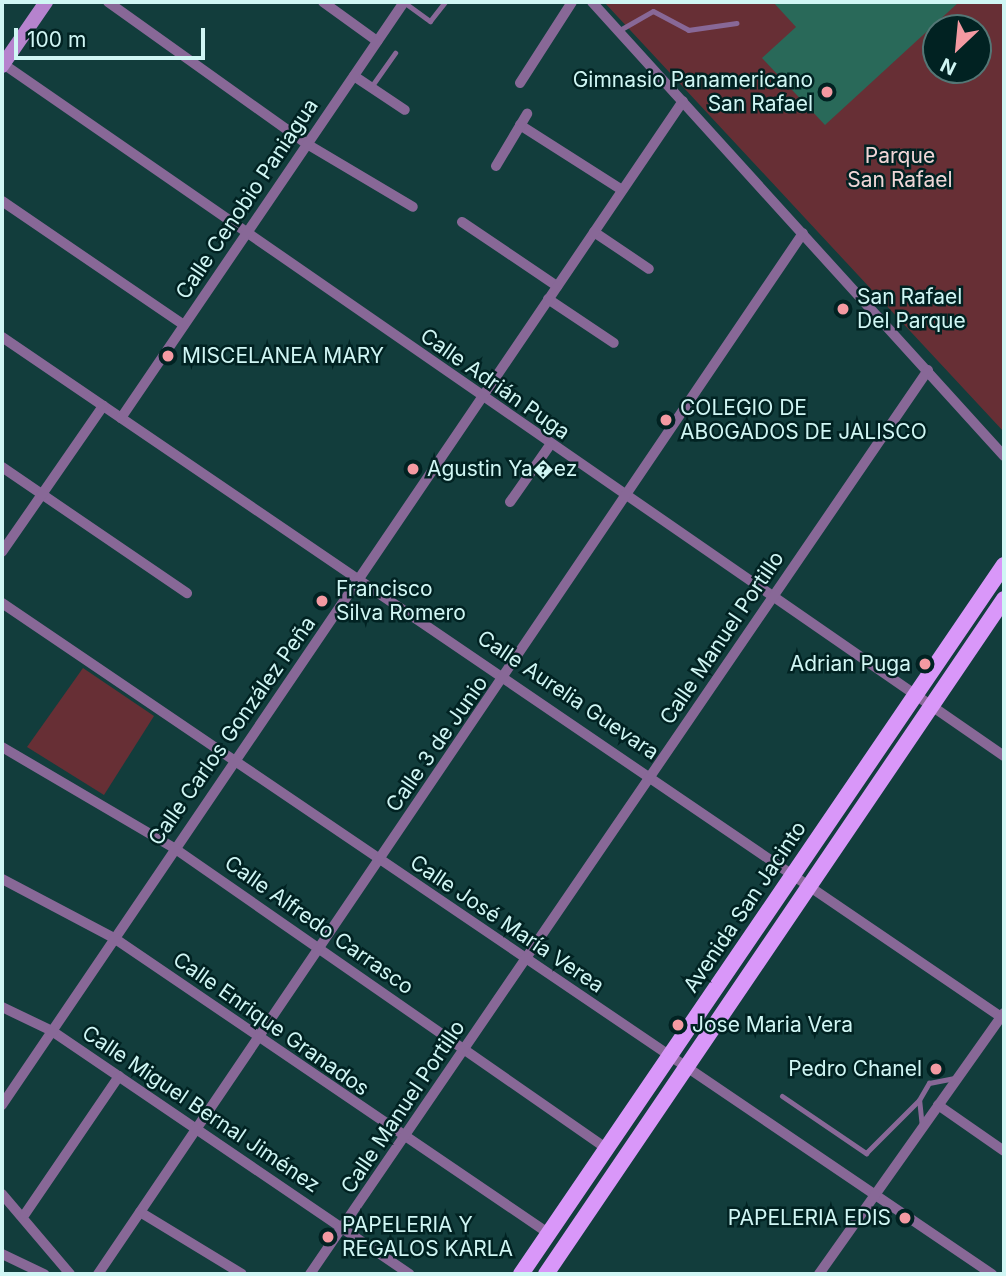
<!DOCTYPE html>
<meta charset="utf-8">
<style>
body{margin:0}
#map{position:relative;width:1006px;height:1276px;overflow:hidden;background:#123d3c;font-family:Inter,sans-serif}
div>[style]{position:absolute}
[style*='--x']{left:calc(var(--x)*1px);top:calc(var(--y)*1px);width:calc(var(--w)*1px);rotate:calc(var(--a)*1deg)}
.green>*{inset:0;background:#672f35}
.building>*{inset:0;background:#296959}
.lane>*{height:5px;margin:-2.5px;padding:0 2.5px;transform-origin:2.5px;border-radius:2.5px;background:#886897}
.street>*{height:10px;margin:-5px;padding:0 5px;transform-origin:5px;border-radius:5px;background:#886897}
.secondary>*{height:14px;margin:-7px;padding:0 7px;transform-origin:7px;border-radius:7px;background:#b683ce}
.primary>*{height:16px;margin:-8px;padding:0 8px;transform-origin:8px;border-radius:8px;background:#d997f9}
.dots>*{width:19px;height:19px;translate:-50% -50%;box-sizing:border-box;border:4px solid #012222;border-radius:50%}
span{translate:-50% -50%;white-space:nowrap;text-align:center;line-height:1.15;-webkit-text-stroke:5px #012222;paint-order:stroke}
.poi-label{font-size:21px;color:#d0f6f4}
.right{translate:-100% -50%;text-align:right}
.left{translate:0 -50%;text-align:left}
.park-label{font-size:21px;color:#f0d6d7}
.street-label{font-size:21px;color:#d0f6f4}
.frame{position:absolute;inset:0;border:4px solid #d0f6f4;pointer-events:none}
.north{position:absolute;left:922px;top:14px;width:70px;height:70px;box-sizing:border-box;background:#012222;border:2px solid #547776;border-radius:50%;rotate:206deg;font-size:19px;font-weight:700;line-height:28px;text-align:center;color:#d0f6f4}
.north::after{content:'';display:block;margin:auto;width:24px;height:32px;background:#f49aa2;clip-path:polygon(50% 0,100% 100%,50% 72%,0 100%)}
.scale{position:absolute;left:14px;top:28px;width:191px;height:32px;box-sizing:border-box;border:4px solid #d0f6f4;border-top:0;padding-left:9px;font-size:21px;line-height:24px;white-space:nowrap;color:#d0f6f4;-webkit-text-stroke:5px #012222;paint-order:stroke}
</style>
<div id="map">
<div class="green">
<div style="clip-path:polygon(evenodd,604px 2px,1004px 2px,1004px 432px,604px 2px,936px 28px,978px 28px,978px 70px,936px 70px,936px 28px)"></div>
<div style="clip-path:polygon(83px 668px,154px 716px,104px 795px,27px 747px)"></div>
</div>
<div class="building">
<div style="clip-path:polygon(773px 2px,959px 2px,825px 125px,762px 58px,796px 27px)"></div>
</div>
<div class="lane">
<div style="--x:405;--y:3;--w:31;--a:36"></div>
<div style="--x:430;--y:21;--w:24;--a:-52"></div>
<div style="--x:618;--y:31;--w:40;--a:-29.7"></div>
<div style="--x:653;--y:11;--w:40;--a:28"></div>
<div style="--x:688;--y:30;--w:49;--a:-8.3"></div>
<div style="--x:371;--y:87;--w:42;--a:-54.8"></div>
<div style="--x:782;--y:1096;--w:102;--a:34.2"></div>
<div style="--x:866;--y:1153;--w:75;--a:-45"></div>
<div style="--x:922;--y:1127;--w:27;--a:-96"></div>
<div style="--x:919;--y:1100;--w:20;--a:-60"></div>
<div style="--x:929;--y:1083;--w:26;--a:-11"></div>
</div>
<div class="street">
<div style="--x:108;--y:2;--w:244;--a:35.5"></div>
<div style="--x:307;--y:144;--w:123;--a:30.7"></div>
<div style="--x:323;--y:2;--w:67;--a:35.8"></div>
<div style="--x:592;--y:2;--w:613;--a:47.78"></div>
<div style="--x:2;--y:63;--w:1218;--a:34.67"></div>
<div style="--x:354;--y:76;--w:61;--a:33.7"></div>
<div style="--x:520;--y:83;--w:96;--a:-57.3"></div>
<div style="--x:520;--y:125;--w:121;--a:32.5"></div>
<div style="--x:496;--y:166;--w:61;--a:-59.2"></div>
<div style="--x:2;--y:201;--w:220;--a:34.3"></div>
<div style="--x:462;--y:222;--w:115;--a:34"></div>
<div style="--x:594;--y:232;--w:66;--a:33.9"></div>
<div style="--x:548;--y:299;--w:79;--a:33.7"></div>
<div style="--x:2;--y:337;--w:1212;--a:34.24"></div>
<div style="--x:121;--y:418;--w:503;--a:-55.77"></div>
<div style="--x:2;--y:467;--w:224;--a:34.3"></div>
<div style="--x:510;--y:502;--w:70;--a:-54.9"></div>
<div style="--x:2;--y:552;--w:178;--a:-55.3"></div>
<div style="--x:2;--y:603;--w:1196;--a:34.13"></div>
<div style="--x:2;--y:747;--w:199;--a:30.4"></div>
<div style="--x:174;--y:848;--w:526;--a:34.78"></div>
<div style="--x:2;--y:879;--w:127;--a:27.8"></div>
<div style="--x:114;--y:938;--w:525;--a:34.2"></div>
<div style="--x:2;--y:1007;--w:55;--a:25.6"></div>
<div style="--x:52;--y:1031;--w:432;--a:34.2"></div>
<div style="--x:2;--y:1105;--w:1213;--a:-55.85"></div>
<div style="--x:938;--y:1105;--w:80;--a:34.9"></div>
<div style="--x:2;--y:1194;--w:105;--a:49.6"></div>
<div style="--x:140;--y:1212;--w:119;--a:31.3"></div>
<div style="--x:25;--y:1214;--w:167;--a:-55.7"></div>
<div style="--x:2;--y:1254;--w:47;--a:25.5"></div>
<div style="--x:98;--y:1274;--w:1257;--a:-55.89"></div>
<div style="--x:310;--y:1274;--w:1095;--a:-55.64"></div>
<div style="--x:819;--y:1274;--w:320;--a:-54.7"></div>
</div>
<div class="secondary">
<div style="--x:2;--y:66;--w:78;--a:-55.5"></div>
</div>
<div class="primary">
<div style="--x:521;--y:1274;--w:858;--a:-55.74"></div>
<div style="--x:546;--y:1274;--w:816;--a:-55.84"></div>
</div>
<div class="dots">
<div style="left:827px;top:92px;background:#f49aa2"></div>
<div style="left:843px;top:309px;background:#f49aa2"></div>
<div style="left:168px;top:356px;background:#f49aa2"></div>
<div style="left:666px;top:420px;background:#f49aa2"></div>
<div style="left:413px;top:469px;background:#f49aa2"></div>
<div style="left:322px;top:601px;background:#f49aa2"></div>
<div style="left:925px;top:664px;background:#f49aa2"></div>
<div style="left:678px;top:1025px;background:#f49aa2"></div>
<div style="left:936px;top:1069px;background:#f49aa2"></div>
<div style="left:905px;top:1218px;background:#f49aa2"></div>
<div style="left:328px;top:1237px;background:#f49aa2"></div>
</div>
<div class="poi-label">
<span class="right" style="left:813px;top:92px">Gimnasio Panamericano<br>San Rafael</span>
<span class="left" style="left:857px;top:309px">San Rafael<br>Del Parque</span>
<span class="left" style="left:182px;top:356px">MISCELANEA MARY</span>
<span class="left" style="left:680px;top:420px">COLEGIO DE<br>ABOGADOS DE JALISCO</span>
<span class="left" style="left:427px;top:469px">Agustin Ya�ez</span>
<span class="left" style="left:336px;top:601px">Francisco<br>Silva Romero</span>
<span class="right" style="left:911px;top:664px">Adrian Puga</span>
<span class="left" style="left:692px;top:1025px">Jose Maria Vera</span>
<span class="right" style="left:922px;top:1069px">Pedro Chanel</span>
<span class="right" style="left:891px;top:1218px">PAPELERIA EDIS</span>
<span class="left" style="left:342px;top:1237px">PAPELERIA Y<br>REGALOS KARLA</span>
</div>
<div class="park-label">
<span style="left:900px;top:168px">Parque<br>San Rafael</span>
</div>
<div class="street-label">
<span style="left:247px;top:199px;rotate:-56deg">Calle Cenobio Paniagua</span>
<span style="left:495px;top:384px;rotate:35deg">Calle Adrián Puga</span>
<span style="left:722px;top:638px;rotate:-56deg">Calle Manuel Portillo</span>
<span style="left:568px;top:695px;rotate:34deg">Calle Aurelia Guevara</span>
<span style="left:232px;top:731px;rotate:-55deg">Calle Carlos González Peña</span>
<span style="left:437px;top:744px;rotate:-55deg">Calle 3 de Junio</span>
<span style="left:745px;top:907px;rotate:-56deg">Avenida San Jacinto</span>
<span style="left:507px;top:924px;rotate:34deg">Calle José María Verea</span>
<span style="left:319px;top:925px;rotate:35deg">Calle Alfredo Carrasco</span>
<span style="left:271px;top:1024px;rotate:35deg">Calle Enrique Granados</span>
<span style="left:403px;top:1107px;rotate:-56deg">Calle Manuel Portillo</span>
<span style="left:201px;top:1109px;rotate:34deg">Calle Miguel Bernal Jiménez</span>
</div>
<div class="frame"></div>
<div class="north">N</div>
<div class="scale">100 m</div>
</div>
